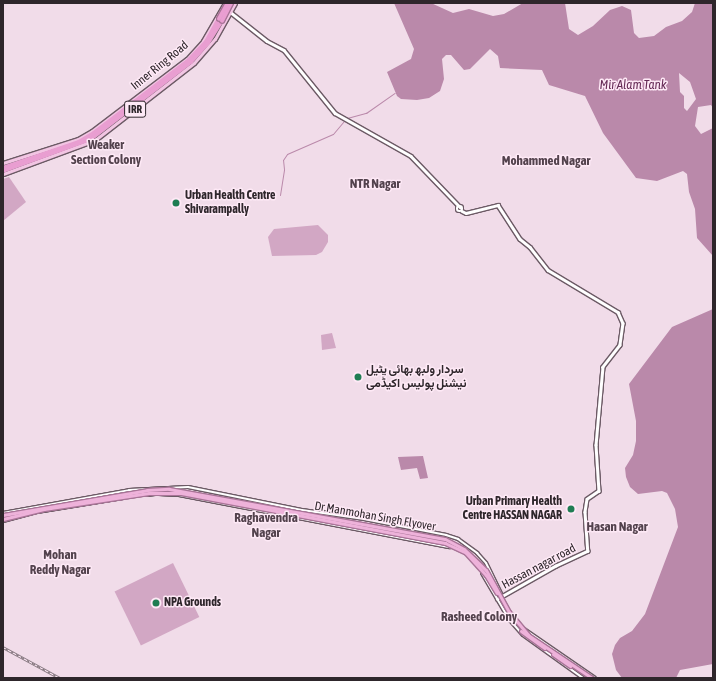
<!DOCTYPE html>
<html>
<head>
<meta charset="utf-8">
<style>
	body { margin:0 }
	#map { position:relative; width:716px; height:681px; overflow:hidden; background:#f1dce9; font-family:"Asap Condensed",Vazirmatn,sans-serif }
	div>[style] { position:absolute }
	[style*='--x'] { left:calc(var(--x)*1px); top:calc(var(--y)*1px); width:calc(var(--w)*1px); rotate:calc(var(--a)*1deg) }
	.green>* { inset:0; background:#d2a7c4; transform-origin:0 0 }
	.water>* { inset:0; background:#ba89aa }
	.stream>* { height:1px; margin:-0.5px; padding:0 0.5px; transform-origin:0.5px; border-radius:0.5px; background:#ba89aa }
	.roads { filter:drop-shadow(1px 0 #6c5a65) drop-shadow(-1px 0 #6c5a65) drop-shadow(0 1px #6c5a65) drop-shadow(0 -1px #6c5a65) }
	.tertiary>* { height:2px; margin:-1px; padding:0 1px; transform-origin:1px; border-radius:1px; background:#fff }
	.secondary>* { height:2.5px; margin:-1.25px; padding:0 1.25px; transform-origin:1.25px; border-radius:1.25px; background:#fff }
	.secondary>.ring { margin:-1.25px; padding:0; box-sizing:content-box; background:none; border:2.5px solid #fff; border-radius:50% }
	.primary>* { height:3px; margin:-1.5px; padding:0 1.5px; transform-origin:1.5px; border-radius:1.5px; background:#f2c5e3 }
	.motorway>* { height:3.5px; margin:-1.75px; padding:0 1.75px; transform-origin:1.75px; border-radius:1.75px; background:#e99ed1 }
	.rail>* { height:2.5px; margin-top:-1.25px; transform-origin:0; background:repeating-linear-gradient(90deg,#fee9f6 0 3px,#85777f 0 6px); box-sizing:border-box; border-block:1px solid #85777f }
	.bridges { filter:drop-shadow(1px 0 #a87497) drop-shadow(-1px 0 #a87497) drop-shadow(0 1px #a87497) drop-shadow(0 -1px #a87497) }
	.trunk-bridge>* { height:3px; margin:-1.5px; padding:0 1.5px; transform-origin:1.5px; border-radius:1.5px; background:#eeb2da }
	.motorway-bridge>* { height:3.5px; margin:-1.75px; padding:0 1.75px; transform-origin:1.75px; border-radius:1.75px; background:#e99ed1 }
	.dots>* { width:11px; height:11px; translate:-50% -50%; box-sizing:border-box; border:2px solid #fee9f6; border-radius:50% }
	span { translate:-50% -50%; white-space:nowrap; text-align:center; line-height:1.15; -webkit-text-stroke:3px #fee9f6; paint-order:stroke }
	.shield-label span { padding:1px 3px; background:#fee9f6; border:1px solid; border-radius:3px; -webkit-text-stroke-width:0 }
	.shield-label { font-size:11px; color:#2e262b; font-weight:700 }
	.street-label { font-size:12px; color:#2e262b }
	.poi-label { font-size:12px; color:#2e262b; font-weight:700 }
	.left { translate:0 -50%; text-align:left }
	.right { translate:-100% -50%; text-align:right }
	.water-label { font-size:13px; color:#662a56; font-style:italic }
	.neighbourhood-label { font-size:13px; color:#53424d; font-weight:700 }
	.frame { position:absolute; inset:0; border:4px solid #2e262b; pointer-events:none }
</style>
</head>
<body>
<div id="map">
	<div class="green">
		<i style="clip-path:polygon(9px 177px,26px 202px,3px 221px,3px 179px)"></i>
		<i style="clip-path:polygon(318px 225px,328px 235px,328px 242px,322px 252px,316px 255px,272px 256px,268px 237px,274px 229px)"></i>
		<i style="clip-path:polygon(332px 333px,336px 348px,322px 350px,321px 335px)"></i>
		<i style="left:173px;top:563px;width:60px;height:65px;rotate:64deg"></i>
	</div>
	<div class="water">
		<i style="clip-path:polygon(evenodd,394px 3px,431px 3px,453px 13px,469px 9px,493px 16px,504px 14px,523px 3px,565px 3px,569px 29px,578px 35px,593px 26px,610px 10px,622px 6px,631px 10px,634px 33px,639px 38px,654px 36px,666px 27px,682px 21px,692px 12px,695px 3px,713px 3px,713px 108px,711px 105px,698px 107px,695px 126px,701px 134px,713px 128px,713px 256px,697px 238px,695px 209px,689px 192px,687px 174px,683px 171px,657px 181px,636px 178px,603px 133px,585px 96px,549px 85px,542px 70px,500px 68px,498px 56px,490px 49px,470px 69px,464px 70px,451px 55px,446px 55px,442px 59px,444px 79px,440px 91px,429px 98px,417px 100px,401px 99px,397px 96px,387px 72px,411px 59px,414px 49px,394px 3px,679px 73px,690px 82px,696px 99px,687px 111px,684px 108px,684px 96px,680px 92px,679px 73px)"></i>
		<i style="clip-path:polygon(713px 309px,713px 664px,680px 670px,676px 678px,622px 678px,616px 670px,612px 654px,615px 645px,620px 638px,632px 631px,645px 614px,678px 527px,675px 509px,667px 493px,662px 491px,638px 494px,630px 487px,626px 477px,625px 468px,633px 455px,636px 441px,636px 421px,629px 384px,672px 327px)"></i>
		<i style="clip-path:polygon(423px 456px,428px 478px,420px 479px,417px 468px,401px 470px,398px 457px)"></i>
	</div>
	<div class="stream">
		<i style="--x:347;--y:118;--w:20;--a:-15"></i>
		<i style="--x:366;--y:113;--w:35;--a:-35"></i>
		<i style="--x:280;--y:195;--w:26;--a:-81"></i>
		<i style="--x:284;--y:169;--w:9;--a:-96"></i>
		<i style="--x:283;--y:160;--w:7;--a:-56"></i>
		<i style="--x:287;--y:154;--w:50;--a:-23.5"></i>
		<i style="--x:333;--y:134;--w:17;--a:-50"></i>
	</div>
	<div class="roads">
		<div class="tertiary">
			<i style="--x:159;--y:494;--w:20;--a:3"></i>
			<i style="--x:179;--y:495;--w:276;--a:10.9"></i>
			<i style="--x:146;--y:495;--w:9;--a:-6"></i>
			<i style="--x:3;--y:513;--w:128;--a:-10.3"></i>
			<i style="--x:129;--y:490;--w:59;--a:-2.9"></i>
			<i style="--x:188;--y:487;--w:116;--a:11.4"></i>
			<i style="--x:302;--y:510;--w:63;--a:8.3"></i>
			<i style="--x:364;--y:519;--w:84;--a:11"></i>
			<i style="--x:446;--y:535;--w:13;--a:18"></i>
			<i style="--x:458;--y:539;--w:24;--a:36"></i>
			<i style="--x:477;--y:553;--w:13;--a:48"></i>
			<i style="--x:486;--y:563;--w:34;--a:64"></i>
			<i style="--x:3;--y:521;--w:35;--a:-15"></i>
			<i style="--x:37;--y:512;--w:87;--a:-9.2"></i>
			<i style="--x:482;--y:573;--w:53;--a:59.6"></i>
			<i style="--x:509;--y:619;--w:21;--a:49"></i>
			<i style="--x:523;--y:635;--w:74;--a:35.6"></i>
			<i style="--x:524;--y:629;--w:86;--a:34.6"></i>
		</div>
		<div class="secondary">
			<i style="--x:229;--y:11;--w:48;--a:38.3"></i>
			<i style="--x:267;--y:41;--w:19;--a:28"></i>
			<i style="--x:284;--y:50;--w:81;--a:51"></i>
			<i style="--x:335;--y:113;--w:87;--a:29.5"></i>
			<i style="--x:411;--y:156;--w:71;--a:46.1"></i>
			<i class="ring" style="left:457.5px;top:206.5px;width:2.5px;height:2.5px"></i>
			<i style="--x:462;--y:211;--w:4;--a:27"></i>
			<i style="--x:466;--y:213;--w:33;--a:-14"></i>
			<i style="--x:498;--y:205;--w:40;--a:57.1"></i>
			<i style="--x:520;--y:239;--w:13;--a:39"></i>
			<i style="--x:530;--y:247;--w:29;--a:52"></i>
			<i style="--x:548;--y:270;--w:82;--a:31"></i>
			<i style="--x:618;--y:312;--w:12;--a:66"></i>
			<i style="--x:623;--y:323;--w:22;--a:98"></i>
			<i style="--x:620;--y:345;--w:28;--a:128"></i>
			<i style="--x:603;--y:367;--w:78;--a:95.1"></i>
			<i style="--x:596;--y:445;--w:46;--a:86.3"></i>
			<i style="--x:599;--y:491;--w:14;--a:146"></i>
			<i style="--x:587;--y:499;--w:13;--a:99"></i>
			<i style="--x:585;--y:512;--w:39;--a:86"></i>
			<i style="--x:588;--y:551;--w:35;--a:155"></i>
			<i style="--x:556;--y:566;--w:67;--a:150.4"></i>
		</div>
		<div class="primary">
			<i style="--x:3;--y:163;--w:79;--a:-17.7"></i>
			<i style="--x:78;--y:139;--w:16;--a:-30"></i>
			<i style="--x:92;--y:131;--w:119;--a:-37.2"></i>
			<i style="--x:187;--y:59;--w:24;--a:-48"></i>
			<i style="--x:203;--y:41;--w:44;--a:-59.9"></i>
			<i style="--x:3;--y:174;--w:98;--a:-20.3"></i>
			<i style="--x:95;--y:140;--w:125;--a:-37.9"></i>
			<i style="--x:194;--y:63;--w:32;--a:-49"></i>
			<i style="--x:215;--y:39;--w:41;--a:-60.9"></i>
		</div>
		<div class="motorway">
			<i style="--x:3;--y:168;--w:80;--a:-18.9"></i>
			<i style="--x:79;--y:142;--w:17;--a:-31"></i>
			<i style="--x:94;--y:133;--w:120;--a:-37.5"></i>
			<i style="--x:189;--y:60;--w:25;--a:-47"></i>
			<i style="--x:206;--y:42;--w:26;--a:-61"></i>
			<i style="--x:3;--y:171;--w:94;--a:-20"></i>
			<i style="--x:91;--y:139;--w:126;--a:-37.6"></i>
			<i style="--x:191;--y:62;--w:25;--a:-48"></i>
			<i style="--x:208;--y:43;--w:26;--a:-58"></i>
		</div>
	</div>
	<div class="rail">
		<i style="--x:3;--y:647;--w:65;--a:28.5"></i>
	</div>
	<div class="bridges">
		<div class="trunk-bridge">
			<i style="--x:3;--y:515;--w:146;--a:-9.8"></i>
			<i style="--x:147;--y:490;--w:22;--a:-3"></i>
			<i style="--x:169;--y:489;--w:280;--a:10.3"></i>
			<i style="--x:445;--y:539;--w:21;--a:28"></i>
			<i style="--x:464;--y:549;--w:30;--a:44"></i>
			<i style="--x:486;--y:570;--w:48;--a:61.3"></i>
			<i style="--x:509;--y:612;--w:30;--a:50"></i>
			<i style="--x:528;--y:635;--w:77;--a:33.9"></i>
			<i style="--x:3;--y:519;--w:42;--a:-13.7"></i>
			<i style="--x:44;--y:509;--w:106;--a:-8.7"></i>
			<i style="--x:149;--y:493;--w:32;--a:0"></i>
			<i style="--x:181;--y:493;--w:269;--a:10.7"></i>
			<i style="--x:445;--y:543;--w:23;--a:25"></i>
			<i style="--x:466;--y:553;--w:30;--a:48"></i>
			<i style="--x:486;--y:575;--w:21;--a:59"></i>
			<i style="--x:521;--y:631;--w:29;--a:36"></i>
			<i style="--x:553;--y:654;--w:21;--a:35"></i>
		</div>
		<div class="motorway-bridge">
			<i style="--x:219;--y:19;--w:18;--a:-61"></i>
			<i style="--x:222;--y:21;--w:20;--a:-63"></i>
		</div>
	</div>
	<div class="dots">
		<i style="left:176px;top:203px;background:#1f7d53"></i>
		<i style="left:358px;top:377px;background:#1f7d53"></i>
		<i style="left:571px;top:509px;background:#1f7d53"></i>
		<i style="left:156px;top:603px;background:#1f7d53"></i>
	</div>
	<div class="shield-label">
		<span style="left:135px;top:109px">IRR</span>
	</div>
	<div class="street-label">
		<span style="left:160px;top:66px;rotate:-39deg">Inner Ring Road</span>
		<span style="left:375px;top:517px;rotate:10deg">Dr.Manmohan Singh Flyover</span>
		<span style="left:539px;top:567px;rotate:-28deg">Hassan nagar road</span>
	</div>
	<div class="poi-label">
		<span class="left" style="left:185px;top:203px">Urban Health Centre<br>Shivarampally</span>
		<span class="left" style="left:366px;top:377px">سردار ولبھ بھائی پٹیل<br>نیشنل پولیس اکیڈمی</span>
		<span class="right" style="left:562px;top:509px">Urban Primary Health<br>Centre HASSAN NAGAR</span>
		<span class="left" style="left:164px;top:603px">NPA Grounds</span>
	</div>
	<div class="water-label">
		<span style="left:633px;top:85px">Mir Alam Tank</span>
	</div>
	<div class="neighbourhood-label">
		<span style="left:106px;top:153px">Weaker<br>Section Colony</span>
		<span style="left:546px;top:161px">Mohammed Nagar</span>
		<span style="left:375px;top:184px">NTR Nagar</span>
		<span style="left:266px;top:526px">Raghavendra<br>Nagar</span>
		<span style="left:617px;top:527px">Hasan Nagar</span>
		<span style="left:60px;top:563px">Mohan<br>Reddy Nagar</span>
		<span style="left:479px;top:617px">Rasheed Colony</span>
	</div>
	<div class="frame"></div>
</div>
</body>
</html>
